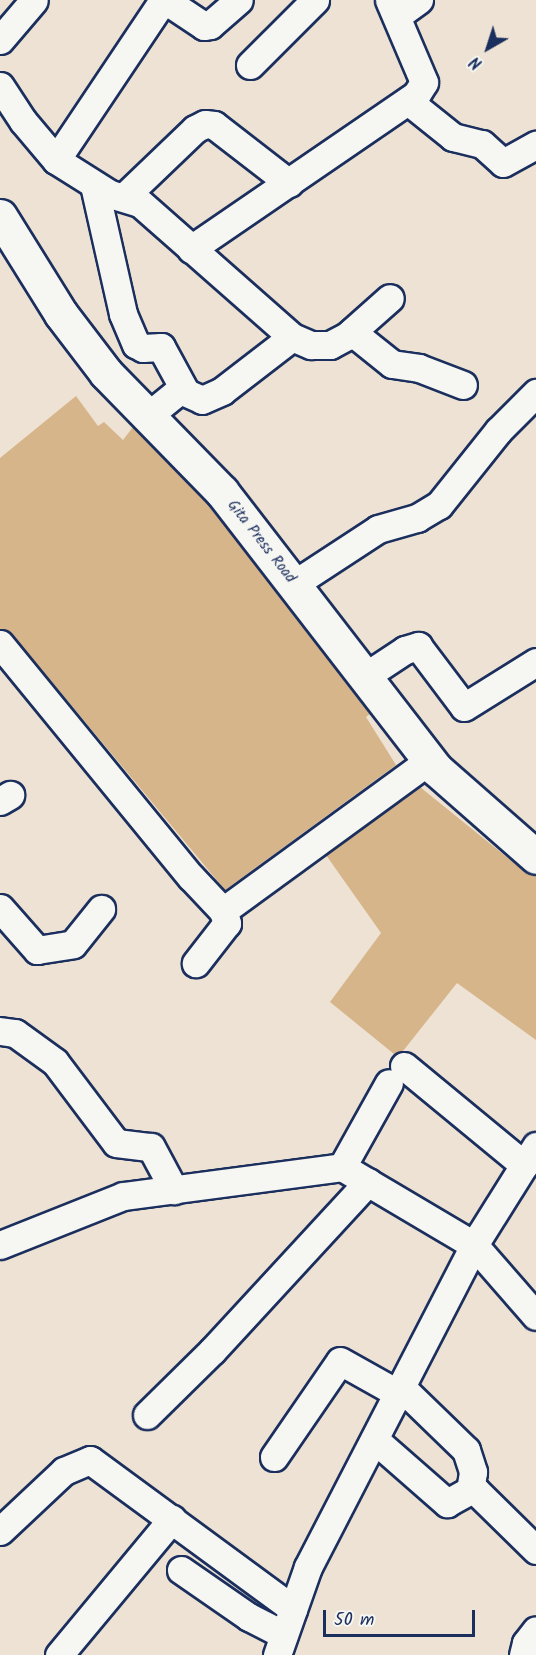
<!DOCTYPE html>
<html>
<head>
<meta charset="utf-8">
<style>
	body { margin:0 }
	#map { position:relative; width:536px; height:1655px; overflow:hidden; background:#ede2d3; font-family:Kalam,sans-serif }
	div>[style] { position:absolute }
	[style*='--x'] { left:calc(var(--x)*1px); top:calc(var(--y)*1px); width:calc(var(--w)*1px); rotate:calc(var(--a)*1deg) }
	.building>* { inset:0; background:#d7b58a }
	.roads { filter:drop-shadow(2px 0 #1b2f5e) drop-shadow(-2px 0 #1b2f5e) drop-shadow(0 2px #1b2f5e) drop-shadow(0 -2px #1b2f5e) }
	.minor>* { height:27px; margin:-13.5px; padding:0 13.5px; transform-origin:13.5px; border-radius:13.5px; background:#f6f6f2 }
	.major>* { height:33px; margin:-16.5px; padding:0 16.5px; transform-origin:16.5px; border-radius:16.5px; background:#f6f6f2 }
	span { translate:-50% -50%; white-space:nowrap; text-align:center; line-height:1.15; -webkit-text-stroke:4.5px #f6f6f2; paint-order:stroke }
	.street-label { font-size:15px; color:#1b2f5e }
	.north { position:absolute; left:458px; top:18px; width:60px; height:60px; -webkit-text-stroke:4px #f6f6f2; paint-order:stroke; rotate:219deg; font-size:16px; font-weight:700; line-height:24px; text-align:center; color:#1b2f5e }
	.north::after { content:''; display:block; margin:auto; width:21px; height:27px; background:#1b2f5e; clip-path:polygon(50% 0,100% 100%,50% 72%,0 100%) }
	.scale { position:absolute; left:323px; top:1610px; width:152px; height:27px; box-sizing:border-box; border:3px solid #1b2f5e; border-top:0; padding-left:8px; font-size:18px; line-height:21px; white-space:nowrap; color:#1b2f5e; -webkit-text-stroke:4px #f6f6f2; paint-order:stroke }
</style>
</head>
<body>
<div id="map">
	<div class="building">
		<i style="clip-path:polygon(76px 396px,98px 426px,104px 422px,123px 440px,133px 427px,208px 504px,370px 714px,366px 717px,396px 765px,225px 890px,12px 634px,0 629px,0 458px)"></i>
		<i style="clip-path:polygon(420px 787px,524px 871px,536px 875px,536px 1040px,457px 983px,403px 1051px,394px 1054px,330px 1002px,381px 933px,326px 855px)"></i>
	</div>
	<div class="roads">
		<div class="minor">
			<i style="--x:165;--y:0;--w:47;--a:33.7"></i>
			<i style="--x:204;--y:26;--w:6;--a:-9"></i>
			<i style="--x:210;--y:25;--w:38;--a:-41"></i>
			<i style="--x:398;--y:15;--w:26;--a:-36"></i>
			<i style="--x:0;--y:40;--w:52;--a:-49.6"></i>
			<i style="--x:250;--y:65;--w:92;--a:-45"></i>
			<i style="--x:0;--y:86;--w:42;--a:56.7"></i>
			<i style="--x:23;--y:121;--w:51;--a:49.8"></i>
			<i style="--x:56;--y:160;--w:64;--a:32.2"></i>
			<i style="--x:110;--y:194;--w:31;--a:17"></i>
			<i style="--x:140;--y:203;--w:203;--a:41.4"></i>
			<i style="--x:292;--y:337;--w:21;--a:23"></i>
			<i style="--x:311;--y:345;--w:19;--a:0"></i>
			<i style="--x:330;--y:345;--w:19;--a:-28"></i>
			<i style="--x:347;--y:336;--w:57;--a:-41.5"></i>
			<i style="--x:408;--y:101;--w:58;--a:38.7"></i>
			<i style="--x:453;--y:137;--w:30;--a:14"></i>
			<i style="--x:482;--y:144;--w:28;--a:42"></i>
			<i style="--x:503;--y:163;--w:38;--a:-29"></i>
			<i style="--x:56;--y:160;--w:192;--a:-56.2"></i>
			<i style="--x:94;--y:185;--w:132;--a:77.3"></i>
			<i style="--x:123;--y:314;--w:33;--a:67"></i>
			<i style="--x:136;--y:344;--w:8;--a:30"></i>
			<i style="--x:143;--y:348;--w:18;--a:-3"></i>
			<i style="--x:161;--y:347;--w:50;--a:61.4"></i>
			<i style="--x:124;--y:197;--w:98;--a:-43.8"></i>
			<i style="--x:195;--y:129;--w:11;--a:-27"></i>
			<i style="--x:205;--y:124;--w:9;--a:6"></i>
			<i style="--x:214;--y:125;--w:95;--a:37.7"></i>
			<i style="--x:191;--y:249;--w:273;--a:-34.4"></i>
			<i style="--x:416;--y:95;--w:15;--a:-58"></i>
			<i style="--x:424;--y:82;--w:89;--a:-113.1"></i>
			<i style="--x:352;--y:332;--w:51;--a:38.7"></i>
			<i style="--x:392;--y:364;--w:27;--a:8"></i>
			<i style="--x:419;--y:368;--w:47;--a:21.1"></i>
			<i style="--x:149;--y:415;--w:40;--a:-39"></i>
			<i style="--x:180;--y:390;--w:24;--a:24"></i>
			<i style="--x:202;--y:400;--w:22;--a:-24"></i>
			<i style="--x:222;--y:391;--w:88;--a:-37.6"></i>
			<i style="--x:294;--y:584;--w:100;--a:-33.2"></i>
			<i style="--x:378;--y:529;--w:41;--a:-15.8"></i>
			<i style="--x:417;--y:518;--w:26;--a:-31"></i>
			<i style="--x:439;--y:505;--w:95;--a:-51.4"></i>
			<i style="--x:498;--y:431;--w:54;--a:-45"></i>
			<i style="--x:0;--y:644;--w:301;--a:50.7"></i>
			<i style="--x:191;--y:877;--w:47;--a:46.7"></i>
			<i style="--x:223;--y:911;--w:13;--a:72"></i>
			<i style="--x:227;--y:923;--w:51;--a:127.8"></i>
			<i style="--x:364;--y:677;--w:49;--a:-33.4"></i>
			<i style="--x:405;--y:650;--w:14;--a:-17"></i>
			<i style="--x:418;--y:646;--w:76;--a:53"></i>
			<i style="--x:464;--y:707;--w:85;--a:-32"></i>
			<i style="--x:0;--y:801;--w:12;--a:-31"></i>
			<i style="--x:0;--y:908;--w:56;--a:48.6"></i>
			<i style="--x:37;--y:950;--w:36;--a:-9"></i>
			<i style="--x:73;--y:944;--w:45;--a:-51.3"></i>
			<i style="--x:223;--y:911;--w:256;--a:-36.1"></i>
			<i style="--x:0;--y:1031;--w:15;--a:8"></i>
			<i style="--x:15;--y:1033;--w:49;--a:35.9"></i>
			<i style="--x:55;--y:1062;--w:101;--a:53"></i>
			<i style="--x:116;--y:1143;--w:35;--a:7"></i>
			<i style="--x:151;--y:1147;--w:49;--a:61.9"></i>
			<i style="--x:404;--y:1066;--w:156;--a:39.5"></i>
			<i style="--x:342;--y:1167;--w:96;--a:-60.8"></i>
			<i style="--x:0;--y:1245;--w:132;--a:-21.7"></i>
			<i style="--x:123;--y:1196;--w:221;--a:-7.5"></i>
			<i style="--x:342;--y:1167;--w:153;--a:30.6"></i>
			<i style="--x:474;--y:1245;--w:94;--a:48.9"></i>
			<i style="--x:402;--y:1388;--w:89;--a:44.1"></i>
			<i style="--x:466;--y:1450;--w:23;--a:72"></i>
			<i style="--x:473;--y:1472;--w:18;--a:99"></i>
			<i style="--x:147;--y:1415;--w:91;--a:-44.6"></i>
			<i style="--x:212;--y:1351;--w:230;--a:-47.3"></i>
			<i style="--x:375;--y:1440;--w:96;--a:41.2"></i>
			<i style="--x:447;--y:1503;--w:26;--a:-29"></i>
			<i style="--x:470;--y:1490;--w:6;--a:9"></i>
			<i style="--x:476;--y:1491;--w:84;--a:44.5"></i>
			<i style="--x:274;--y:1457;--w:116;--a:-55.5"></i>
			<i style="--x:340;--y:1361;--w:68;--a:29.2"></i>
			<i style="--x:0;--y:1531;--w:88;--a:-43.2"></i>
			<i style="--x:64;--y:1471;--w:28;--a:-23"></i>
			<i style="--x:90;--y:1460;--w:252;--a:36.3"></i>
			<i style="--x:181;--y:1570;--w:83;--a:34.7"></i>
			<i style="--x:249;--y:1617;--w:39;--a:27"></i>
			<i style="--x:59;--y:1655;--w:177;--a:-50.3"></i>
			<i style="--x:277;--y:1655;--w:93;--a:-70.6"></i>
			<i style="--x:308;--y:1567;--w:362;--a:-62.7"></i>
			<i style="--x:474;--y:1245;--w:117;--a:-57.9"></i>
			<i style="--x:523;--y:1655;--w:12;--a:-76"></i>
			<i style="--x:526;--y:1643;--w:16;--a:-52"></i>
		</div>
		<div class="major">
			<i style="--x:0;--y:216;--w:115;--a:58.1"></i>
			<i style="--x:61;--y:314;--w:74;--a:52.7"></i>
			<i style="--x:106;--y:373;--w:166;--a:45.7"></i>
			<i style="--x:222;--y:492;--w:350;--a:52.3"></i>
			<i style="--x:436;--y:769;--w:133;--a:41.3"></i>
		</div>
	</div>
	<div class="street-label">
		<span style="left:261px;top:542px;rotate:52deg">Gita Press Road</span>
	</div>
	<div class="north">N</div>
	<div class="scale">50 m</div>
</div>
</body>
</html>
